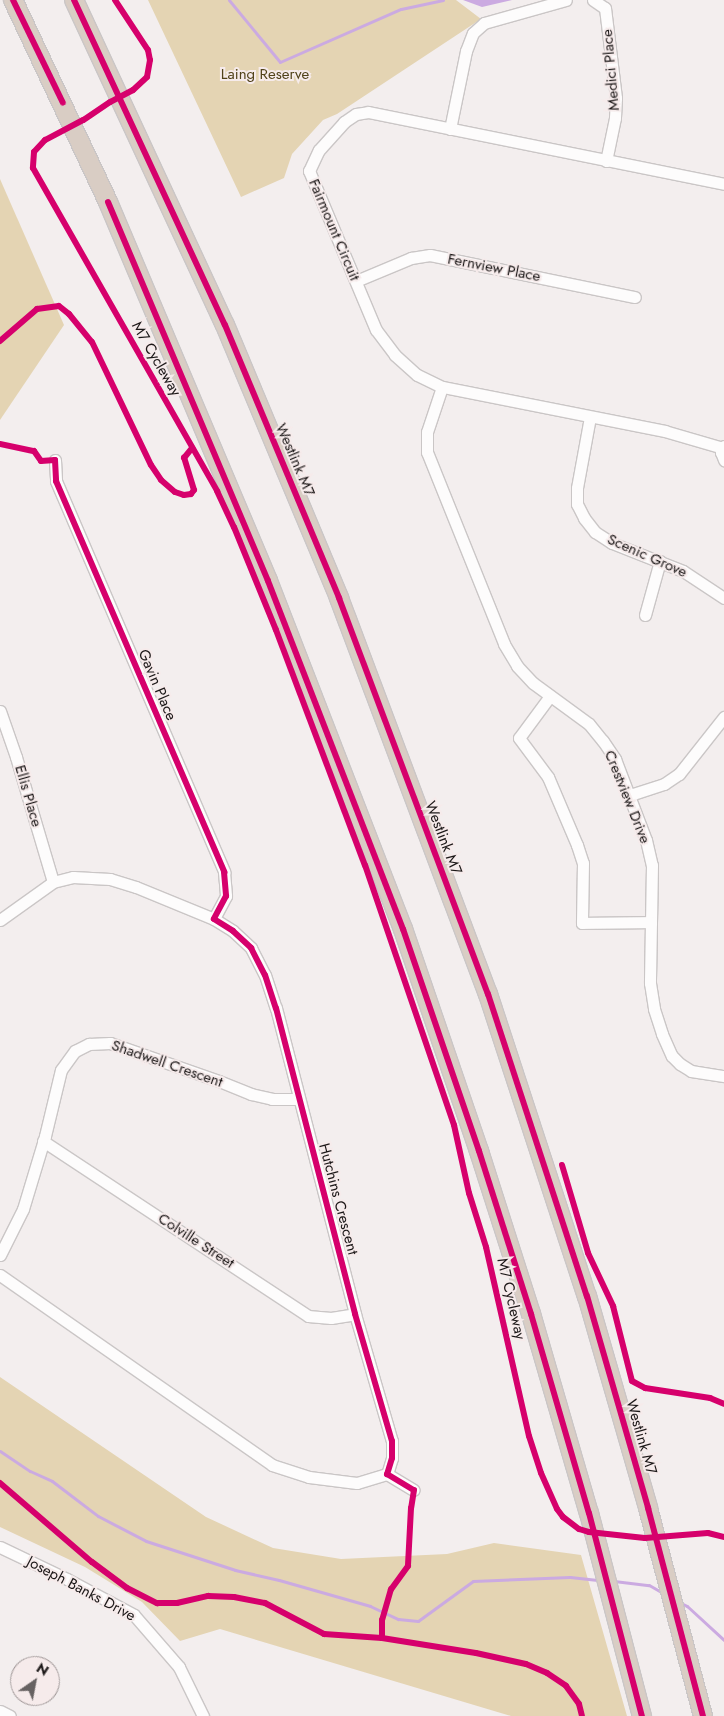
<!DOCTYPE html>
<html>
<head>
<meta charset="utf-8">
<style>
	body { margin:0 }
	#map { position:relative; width:724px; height:1716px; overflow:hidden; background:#f3eeee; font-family:Jost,sans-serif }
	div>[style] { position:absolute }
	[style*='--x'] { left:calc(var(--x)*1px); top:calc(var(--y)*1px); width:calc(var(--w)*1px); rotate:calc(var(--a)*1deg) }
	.green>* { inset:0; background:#e4d4b3 }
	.water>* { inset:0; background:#cbaae1 }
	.stream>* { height:3px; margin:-1.5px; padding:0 1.5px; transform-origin:1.5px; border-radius:1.5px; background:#cbaae1 }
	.roads { filter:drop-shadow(1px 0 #cac6c6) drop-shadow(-1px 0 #cac6c6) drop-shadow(0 1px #cac6c6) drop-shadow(0 -1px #cac6c6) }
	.minor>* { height:11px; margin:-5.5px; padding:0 5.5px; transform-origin:5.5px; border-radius:5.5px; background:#fdfcfc }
	.highway>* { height:18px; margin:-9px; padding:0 9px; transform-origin:9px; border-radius:9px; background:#d9cdc4 }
	.cycleway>* { height:6px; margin:-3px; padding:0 3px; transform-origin:3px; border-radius:3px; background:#d6006c }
	span { translate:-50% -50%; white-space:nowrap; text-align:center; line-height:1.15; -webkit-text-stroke:4px #f6ebeb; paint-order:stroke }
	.street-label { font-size:15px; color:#1b1717 }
	.park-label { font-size:15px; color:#51421a }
	.north { position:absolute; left:10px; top:1656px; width:50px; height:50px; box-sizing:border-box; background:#f6ebeb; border:1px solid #9e9696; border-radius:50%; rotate:33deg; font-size:14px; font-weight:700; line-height:20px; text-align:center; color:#1b1717 }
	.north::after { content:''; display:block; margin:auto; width:18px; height:22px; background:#676262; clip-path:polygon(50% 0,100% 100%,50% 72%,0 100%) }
</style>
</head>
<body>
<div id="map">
	<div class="green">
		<i style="clip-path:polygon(148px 0,456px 0,481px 19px,337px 114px,323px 120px,292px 154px,284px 178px,241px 197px)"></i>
		<i style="clip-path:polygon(0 179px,64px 325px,0 420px)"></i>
		<i style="clip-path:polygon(0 1377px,206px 1517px,273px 1548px,341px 1559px,447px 1554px,494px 1543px,581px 1555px,627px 1716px,511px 1716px,220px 1629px,180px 1641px,142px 1602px,85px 1567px,0 1527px)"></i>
	</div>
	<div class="water">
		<i style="clip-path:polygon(463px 0,512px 0,482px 7px)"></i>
	</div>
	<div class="stream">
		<i style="--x:229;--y:0;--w:80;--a:50.6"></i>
		<i style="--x:280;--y:62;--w:132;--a:-23.7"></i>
		<i style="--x:401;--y:9;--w:43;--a:-12.1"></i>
		<i style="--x:0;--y:1451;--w:36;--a:34"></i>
		<i style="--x:30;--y:1471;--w:24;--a:24"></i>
		<i style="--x:52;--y:1481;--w:58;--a:37.3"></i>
		<i style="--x:98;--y:1516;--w:54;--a:27.5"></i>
		<i style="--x:146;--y:1541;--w:94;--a:18"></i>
		<i style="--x:235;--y:1570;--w:45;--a:12.8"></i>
		<i style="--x:279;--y:1580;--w:95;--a:15.9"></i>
		<i style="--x:370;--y:1606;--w:31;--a:25"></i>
		<i style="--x:398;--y:1619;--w:20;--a:6"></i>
		<i style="--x:418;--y:1621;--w:68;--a:-36"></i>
		<i style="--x:473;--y:1581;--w:97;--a:-2.4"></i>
		<i style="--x:570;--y:1577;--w:30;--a:6"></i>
		<i style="--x:614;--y:1581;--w:35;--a:7"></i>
		<i style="--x:649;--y:1585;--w:16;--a:30"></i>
		<i style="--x:679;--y:1602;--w:9;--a:27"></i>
		<i style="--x:687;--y:1606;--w:50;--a:42.6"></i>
	</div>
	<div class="roads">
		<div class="minor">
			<i style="--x:593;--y:0;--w:14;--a:34"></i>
			<i style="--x:605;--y:8;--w:91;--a:83"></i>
			<i style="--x:616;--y:98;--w:20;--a:93"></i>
			<i style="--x:615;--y:118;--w:44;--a:101.8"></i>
			<i style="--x:450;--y:129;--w:80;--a:-78.4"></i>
			<i style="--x:466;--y:51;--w:19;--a:-69"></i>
			<i style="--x:473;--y:33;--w:15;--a:-42"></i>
			<i style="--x:484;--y:23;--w:85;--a:-15.7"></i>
			<i style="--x:356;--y:281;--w:60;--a:-22.7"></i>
			<i style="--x:411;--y:258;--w:19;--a:-9"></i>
			<i style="--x:430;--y:255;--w:209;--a:11.6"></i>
			<i style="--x:442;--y:387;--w:47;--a:108.4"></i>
			<i style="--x:427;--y:432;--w:20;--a:90"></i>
			<i style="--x:427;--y:452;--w:207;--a:68.1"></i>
			<i style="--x:504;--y:644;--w:26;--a:59"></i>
			<i style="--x:517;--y:666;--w:23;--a:47"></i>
			<i style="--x:533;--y:683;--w:69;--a:36.2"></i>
			<i style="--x:589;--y:724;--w:22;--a:51"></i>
			<i style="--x:603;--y:741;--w:22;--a:56"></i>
			<i style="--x:615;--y:759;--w:87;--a:69.1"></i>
			<i style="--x:646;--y:840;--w:26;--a:77"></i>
			<i style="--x:652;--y:865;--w:118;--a:91"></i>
			<i style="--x:650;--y:983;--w:26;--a:81"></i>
			<i style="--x:654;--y:1009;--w:26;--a:72"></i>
			<i style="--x:662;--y:1034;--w:24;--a:66"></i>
			<i style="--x:672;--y:1056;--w:11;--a:45"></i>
			<i style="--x:680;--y:1064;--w:13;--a:32"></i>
			<i style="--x:691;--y:1071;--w:33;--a:9"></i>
			<i style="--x:590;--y:417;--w:72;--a:100.4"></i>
			<i style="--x:577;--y:488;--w:16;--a:90"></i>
			<i style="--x:577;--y:504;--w:16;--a:63"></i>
			<i style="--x:584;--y:518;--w:18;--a:52"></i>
			<i style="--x:595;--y:532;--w:20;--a:33"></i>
			<i style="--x:612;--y:543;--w:76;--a:21.5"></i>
			<i style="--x:683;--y:571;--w:49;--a:33.4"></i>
			<i style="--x:724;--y:446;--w:7;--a:117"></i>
			<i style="--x:721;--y:452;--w:9;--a:69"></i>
			<i style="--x:723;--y:448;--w:60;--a:-163.7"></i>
			<i style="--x:665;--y:431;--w:227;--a:-168.8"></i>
			<i style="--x:442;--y:387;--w:28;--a:-154"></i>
			<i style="--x:417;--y:375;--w:30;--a:-138"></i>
			<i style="--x:395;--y:355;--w:31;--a:-127"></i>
			<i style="--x:376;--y:330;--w:173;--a:-112.8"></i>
			<i style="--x:309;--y:171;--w:23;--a:-65"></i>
			<i style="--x:319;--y:150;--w:38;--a:-48"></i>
			<i style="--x:344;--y:122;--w:14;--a:-34"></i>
			<i style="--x:356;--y:114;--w:12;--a:-9"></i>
			<i style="--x:368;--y:112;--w:363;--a:11.4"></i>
			<i style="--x:55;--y:460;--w:21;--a:87"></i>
			<i style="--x:56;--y:481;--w:426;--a:66.7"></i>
			<i style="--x:224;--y:872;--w:24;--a:85"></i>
			<i style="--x:226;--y:896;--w:26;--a:118"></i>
			<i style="--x:645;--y:615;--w:56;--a:-74.5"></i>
			<i style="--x:550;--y:696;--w:52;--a:126.4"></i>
			<i style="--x:519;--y:738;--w:49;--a:53.4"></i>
			<i style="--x:548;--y:777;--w:74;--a:66.9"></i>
			<i style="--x:577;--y:845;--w:19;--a:72"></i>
			<i style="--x:583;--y:863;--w:60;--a:91"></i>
			<i style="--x:582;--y:923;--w:69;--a:-0.8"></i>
			<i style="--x:0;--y:711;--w:49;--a:70.8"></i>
			<i style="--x:16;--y:757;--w:130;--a:73.5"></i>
			<i style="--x:630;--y:795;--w:36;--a:-18"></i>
			<i style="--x:664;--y:784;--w:18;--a:-34"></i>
			<i style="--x:679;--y:774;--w:73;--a:-51.7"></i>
			<i style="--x:0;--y:920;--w:65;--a:-35.6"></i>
			<i style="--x:53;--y:882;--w:21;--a:-14"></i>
			<i style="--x:73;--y:877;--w:37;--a:3"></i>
			<i style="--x:110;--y:879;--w:27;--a:17"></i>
			<i style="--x:136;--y:887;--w:84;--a:22.3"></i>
			<i style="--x:214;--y:919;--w:22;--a:32"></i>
			<i style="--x:233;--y:931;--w:25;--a:43"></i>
			<i style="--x:251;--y:948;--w:30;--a:63"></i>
			<i style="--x:265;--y:975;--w:35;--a:72"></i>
			<i style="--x:276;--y:1008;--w:316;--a:75.5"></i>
			<i style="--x:355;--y:1314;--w:132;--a:73.8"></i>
			<i style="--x:392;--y:1441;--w:17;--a:90"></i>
			<i style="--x:392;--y:1458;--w:17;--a:107"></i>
			<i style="--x:43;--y:1141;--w:318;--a:33.4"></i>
			<i style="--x:308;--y:1316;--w:23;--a:5"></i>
			<i style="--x:331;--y:1318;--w:24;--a:-9"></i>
			<i style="--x:0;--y:1255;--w:51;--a:-63.4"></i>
			<i style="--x:23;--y:1209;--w:76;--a:-73.2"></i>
			<i style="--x:45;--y:1136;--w:68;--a:-76.4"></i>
			<i style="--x:61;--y:1070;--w:24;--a:-54"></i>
			<i style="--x:75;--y:1051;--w:16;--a:-27"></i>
			<i style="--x:89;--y:1044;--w:21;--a:-3"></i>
			<i style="--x:110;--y:1043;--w:115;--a:19.2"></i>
			<i style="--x:219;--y:1081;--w:35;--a:22"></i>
			<i style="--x:251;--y:1094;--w:22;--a:13"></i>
			<i style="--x:272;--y:1099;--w:26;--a:0"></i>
			<i style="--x:0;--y:1275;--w:332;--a:34.9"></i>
			<i style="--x:272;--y:1465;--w:39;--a:18"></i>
			<i style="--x:309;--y:1477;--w:48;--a:7.1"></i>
			<i style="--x:357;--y:1483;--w:31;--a:-17"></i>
			<i style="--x:387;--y:1474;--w:31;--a:31"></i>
			<i style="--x:0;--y:1547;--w:74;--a:25.5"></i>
			<i style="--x:67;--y:1579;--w:76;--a:28.2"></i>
			<i style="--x:134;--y:1615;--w:69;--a:49.1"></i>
			<i style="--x:179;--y:1667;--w:55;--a:63.9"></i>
			<i style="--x:0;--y:1711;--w:11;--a:27"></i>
		</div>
		<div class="highway">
			<i style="--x:13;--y:0;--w:223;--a:64.8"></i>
			<i style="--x:108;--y:202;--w:411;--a:67.1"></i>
			<i style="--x:268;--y:581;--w:373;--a:68.8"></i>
			<i style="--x:403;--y:929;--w:235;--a:71.1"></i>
			<i style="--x:479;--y:1151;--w:171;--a:72.3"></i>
			<i style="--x:531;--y:1314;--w:207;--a:73.8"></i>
			<i style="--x:589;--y:1513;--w:210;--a:75.4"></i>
			<i style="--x:74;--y:0;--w:358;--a:65.1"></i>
			<i style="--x:225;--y:325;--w:296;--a:67.3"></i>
			<i style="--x:339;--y:598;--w:423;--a:69.4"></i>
			<i style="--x:488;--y:994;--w:318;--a:71.9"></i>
			<i style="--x:587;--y:1296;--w:221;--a:73.9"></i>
			<i style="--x:648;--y:1508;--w:215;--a:75.2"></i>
		</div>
	</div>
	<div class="cycleway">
		<i style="--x:13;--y:0;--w:114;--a:64.1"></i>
		<i style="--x:74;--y:0;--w:358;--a:65.1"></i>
		<i style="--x:225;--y:325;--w:296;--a:67.3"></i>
		<i style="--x:339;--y:598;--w:423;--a:69.4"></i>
		<i style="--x:488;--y:994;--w:318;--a:71.9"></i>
		<i style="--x:587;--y:1296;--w:221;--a:73.9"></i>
		<i style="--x:648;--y:1508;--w:215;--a:75.2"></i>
		<i style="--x:115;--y:0;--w:60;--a:56.6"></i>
		<i style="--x:148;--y:50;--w:10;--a:79"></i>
		<i style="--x:150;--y:60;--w:17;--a:100"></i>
		<i style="--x:147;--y:77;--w:19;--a:137"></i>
		<i style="--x:133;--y:90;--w:26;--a:152"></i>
		<i style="--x:110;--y:102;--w:32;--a:146"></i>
		<i style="--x:83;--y:120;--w:43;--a:152.2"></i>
		<i style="--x:45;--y:140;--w:16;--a:133"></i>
		<i style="--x:34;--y:152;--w:16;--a:94"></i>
		<i style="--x:33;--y:168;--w:372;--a:60.3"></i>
		<i style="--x:217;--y:491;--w:40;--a:65"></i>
		<i style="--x:234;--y:527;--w:111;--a:67.8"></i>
		<i style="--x:276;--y:630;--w:251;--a:69.3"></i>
		<i style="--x:365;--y:865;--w:275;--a:71.1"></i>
		<i style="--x:454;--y:1125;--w:70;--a:77.6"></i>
		<i style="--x:469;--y:1193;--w:57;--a:72.5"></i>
		<i style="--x:486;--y:1247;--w:194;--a:77.2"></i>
		<i style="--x:529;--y:1436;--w:39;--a:72"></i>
		<i style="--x:541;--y:1473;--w:39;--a:66"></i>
		<i style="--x:557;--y:1509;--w:10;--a:53"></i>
		<i style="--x:563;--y:1517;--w:20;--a:37"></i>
		<i style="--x:579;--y:1529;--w:10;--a:17"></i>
		<i style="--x:589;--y:1532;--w:56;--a:6.1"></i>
		<i style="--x:645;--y:1538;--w:63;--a:-4.5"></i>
		<i style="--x:708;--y:1533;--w:16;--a:14"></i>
		<i style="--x:108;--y:202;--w:411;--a:67.1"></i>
		<i style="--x:268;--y:581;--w:373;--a:68.8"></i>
		<i style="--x:403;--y:929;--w:235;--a:71.1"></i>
		<i style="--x:479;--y:1151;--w:171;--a:72.3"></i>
		<i style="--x:531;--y:1314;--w:207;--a:73.8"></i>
		<i style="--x:589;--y:1513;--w:210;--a:75.4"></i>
		<i style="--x:0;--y:341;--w:49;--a:-40.9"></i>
		<i style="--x:37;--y:309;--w:22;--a:-8"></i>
		<i style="--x:59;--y:306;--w:13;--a:39"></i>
		<i style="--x:69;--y:314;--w:36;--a:51"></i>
		<i style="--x:92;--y:342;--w:136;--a:64.4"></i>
		<i style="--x:151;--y:465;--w:18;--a:56"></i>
		<i style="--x:161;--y:480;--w:18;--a:41"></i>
		<i style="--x:175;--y:492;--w:9;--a:18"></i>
		<i style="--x:184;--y:495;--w:7;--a:-8"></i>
		<i style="--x:191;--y:494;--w:5;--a:-53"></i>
		<i style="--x:194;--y:490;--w:34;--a:-107"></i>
		<i style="--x:184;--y:458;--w:13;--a:-51"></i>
		<i style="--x:0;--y:444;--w:35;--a:12"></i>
		<i style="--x:34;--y:451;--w:12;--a:55"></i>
		<i style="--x:41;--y:461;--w:14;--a:-4"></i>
		<i style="--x:55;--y:460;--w:21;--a:87"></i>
		<i style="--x:56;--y:481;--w:426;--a:66.7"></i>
		<i style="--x:224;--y:872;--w:24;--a:85"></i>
		<i style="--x:226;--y:896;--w:26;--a:118"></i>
		<i style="--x:214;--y:919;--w:22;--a:32"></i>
		<i style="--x:233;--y:931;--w:25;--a:43"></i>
		<i style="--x:251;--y:948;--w:30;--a:63"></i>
		<i style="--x:265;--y:975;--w:35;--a:72"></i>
		<i style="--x:276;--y:1008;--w:316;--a:75.5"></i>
		<i style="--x:355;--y:1314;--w:132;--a:73.8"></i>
		<i style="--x:392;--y:1441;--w:17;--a:90"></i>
		<i style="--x:392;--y:1458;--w:17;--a:107"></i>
		<i style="--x:387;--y:1474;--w:31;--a:31"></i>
		<i style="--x:414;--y:1490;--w:18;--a:99"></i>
		<i style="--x:411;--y:1508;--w:58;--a:93"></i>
		<i style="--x:408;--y:1566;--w:29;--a:126"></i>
		<i style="--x:391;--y:1589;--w:32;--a:106"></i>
		<i style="--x:382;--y:1620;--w:18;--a:90"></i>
		<i style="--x:562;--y:1165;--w:92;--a:73.5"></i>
		<i style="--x:588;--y:1253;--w:59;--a:64.7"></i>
		<i style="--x:613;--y:1306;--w:77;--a:75.8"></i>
		<i style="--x:632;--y:1381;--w:15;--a:28"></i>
		<i style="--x:645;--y:1388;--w:66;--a:8.7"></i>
		<i style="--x:710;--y:1398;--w:15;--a:23"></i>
		<i style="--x:0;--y:1483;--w:121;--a:40.7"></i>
		<i style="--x:92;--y:1562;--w:44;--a:36.6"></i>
		<i style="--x:127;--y:1588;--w:34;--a:27"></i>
		<i style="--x:157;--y:1603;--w:20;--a:0"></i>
		<i style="--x:177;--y:1603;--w:32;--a:-13"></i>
		<i style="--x:208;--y:1596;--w:26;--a:2"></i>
		<i style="--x:234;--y:1597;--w:32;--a:11"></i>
		<i style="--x:265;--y:1603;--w:67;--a:27.7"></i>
		<i style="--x:324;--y:1634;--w:58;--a:3.9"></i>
		<i style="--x:382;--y:1638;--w:95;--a:9.1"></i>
		<i style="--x:476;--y:1653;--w:51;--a:12.4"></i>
		<i style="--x:526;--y:1664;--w:23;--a:23"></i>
		<i style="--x:547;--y:1673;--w:23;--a:34"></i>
		<i style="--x:566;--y:1686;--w:22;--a:54"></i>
		<i style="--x:579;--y:1704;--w:12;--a:76"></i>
	</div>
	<div class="street-label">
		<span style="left:611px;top:70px;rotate:-95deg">Medici Place</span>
		<span style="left:334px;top:230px;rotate:67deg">Fairmount Circuit</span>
		<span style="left:494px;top:268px;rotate:11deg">Fernview Place</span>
		<span style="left:156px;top:359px;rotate:60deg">M7 Cycleway</span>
		<span style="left:295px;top:460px;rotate:67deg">Westlink M7</span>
		<span style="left:647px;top:556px;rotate:24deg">Scenic Grove</span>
		<span style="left:157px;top:685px;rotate:67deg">Gavin Place</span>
		<span style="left:28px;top:796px;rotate:74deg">Ellis Place</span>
		<span style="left:627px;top:797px;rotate:68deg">Crestview Drive</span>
		<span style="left:443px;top:838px;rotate:69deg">Westlink M7</span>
		<span style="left:167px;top:1064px;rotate:19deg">Shadwell Crescent</span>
		<span style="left:338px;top:1199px;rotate:75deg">Hutchins Crescent</span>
		<span style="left:196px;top:1241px;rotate:33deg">Colville Street</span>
		<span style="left:511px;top:1299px;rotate:77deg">M7 Cycleway</span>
		<span style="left:641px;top:1437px;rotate:74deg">Westlink M7</span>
		<span style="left:81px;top:1589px;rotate:28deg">Joseph Banks Drive</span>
	</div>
	<div class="park-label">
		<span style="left:265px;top:75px">Laing Reserve</span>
	</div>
	<div class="north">N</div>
</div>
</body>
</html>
